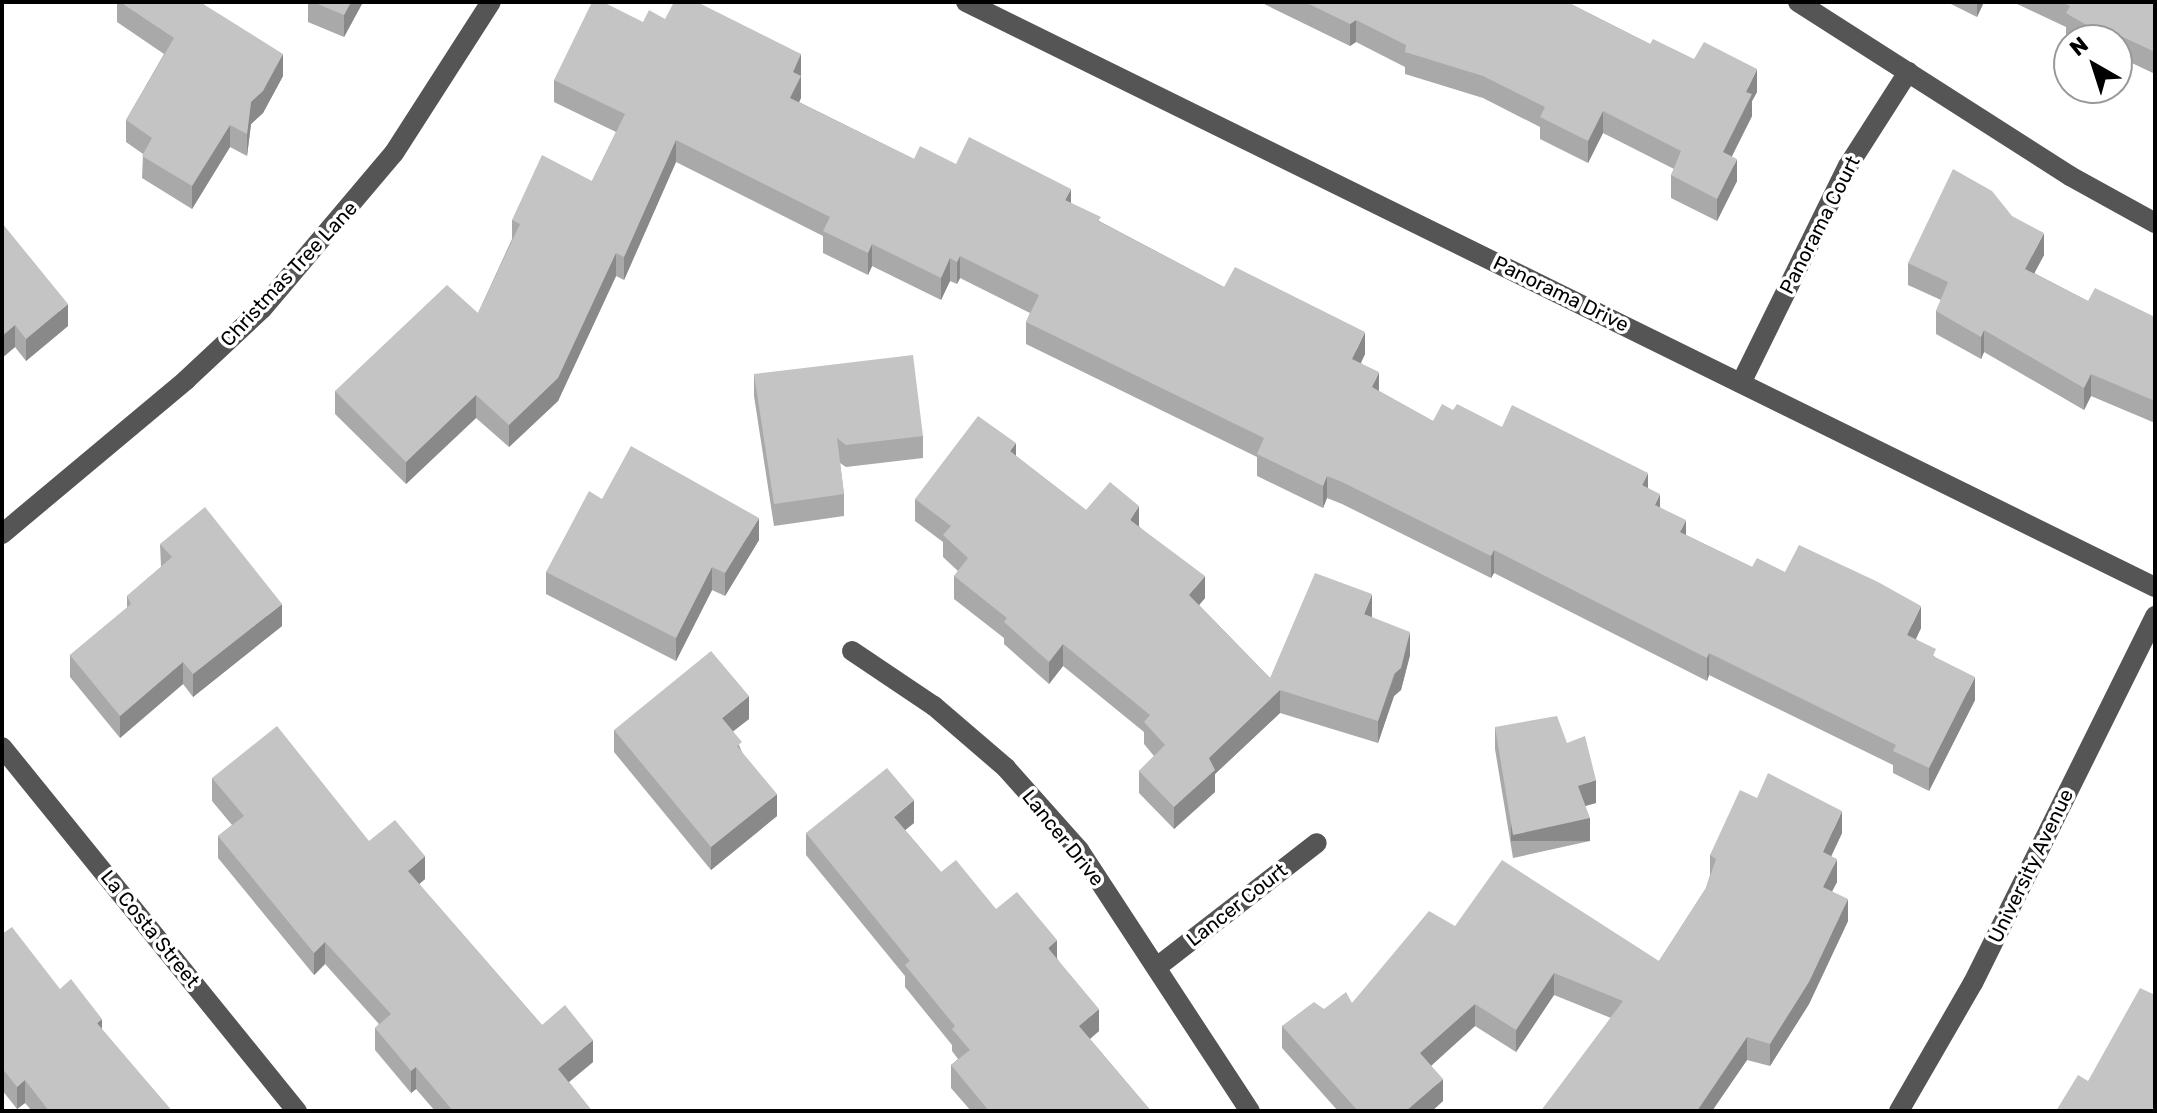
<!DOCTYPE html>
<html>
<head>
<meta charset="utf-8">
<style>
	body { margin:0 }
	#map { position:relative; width:2157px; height:1113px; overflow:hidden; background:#fff; font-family:Rubik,sans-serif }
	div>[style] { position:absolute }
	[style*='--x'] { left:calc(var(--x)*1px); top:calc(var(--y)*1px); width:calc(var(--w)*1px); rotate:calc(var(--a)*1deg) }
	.minor>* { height:20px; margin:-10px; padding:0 10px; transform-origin:10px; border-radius:10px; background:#555 }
	.wall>* { inset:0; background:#a9a9a9 }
	.shaded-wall>* { inset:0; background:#898989; transform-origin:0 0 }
	.building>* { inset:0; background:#c4c4c4 }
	span { translate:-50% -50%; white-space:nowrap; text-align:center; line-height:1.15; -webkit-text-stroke:7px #fff; paint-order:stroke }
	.street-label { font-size:20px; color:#000 }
	.frame { position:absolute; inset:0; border:4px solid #000; pointer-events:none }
	.north { position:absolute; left:2053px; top:24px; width:80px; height:80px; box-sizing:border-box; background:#fff; border:2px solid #999; border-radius:50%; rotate:321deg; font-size:22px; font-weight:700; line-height:32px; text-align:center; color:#000 }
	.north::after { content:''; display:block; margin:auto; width:28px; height:36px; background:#000; clip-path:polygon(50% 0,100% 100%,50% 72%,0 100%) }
</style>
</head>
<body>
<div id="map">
	<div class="minor">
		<i style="--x:966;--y:2;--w:1325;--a:26.2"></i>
		<i style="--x:1798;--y:2;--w:323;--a:32.6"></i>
		<i style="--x:2070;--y:176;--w:97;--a:28.9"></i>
		<i style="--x:1741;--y:383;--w:242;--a:-63.8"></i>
		<i style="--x:1848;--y:166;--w:112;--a:-57.4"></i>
		<i style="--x:2;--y:534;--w:240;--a:-39.9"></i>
		<i style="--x:186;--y:380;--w:104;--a:-43.1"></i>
		<i style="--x:262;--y:309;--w:204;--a:-49.8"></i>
		<i style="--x:394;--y:153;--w:179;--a:-57.3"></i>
		<i style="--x:852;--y:651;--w:99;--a:33.9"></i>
		<i style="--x:934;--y:706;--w:95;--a:40.7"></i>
		<i style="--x:1006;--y:768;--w:110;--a:48.3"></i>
		<i style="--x:1079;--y:850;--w:312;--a:56.8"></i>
		<i style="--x:2;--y:747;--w:469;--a:51"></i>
		<i style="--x:1157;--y:967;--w:202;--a:-37.8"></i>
		<i style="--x:1899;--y:1111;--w:148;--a:-60"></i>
		<i style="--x:1973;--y:983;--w:410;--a:-63.6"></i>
	</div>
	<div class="wall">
		<i style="clip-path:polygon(117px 2px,200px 2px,283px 76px,263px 113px,251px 124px,247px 156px,230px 147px,192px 209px,142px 178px,143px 154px,126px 142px,126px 120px,164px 54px,117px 22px)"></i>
		<i style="clip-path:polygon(308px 2px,363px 2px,344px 37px,308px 22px)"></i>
		<i style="clip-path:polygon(1260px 2px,1567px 2px,1650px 44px,1757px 92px,1752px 101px,1752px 116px,1732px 156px,1737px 181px,1717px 221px,1671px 198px,1671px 175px,1674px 169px,1603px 133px,1588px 163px,1540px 139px,1540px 127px,1483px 98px,1405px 74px,1405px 67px,1356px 42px,1350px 46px)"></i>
		<i style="clip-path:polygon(1947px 2px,1984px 2px,1977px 17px)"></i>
		<i style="clip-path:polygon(2013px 2px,2155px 2px,2155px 74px,2117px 56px,2117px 40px,2074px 40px,2066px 36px,2066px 27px)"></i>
		<i style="clip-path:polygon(665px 19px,801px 54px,801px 98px,799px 102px,914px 159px,956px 164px,1071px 203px,1101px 222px,1224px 287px,1365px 354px,1361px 363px,1379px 391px,1433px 421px,1453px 410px,1502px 427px,1648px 488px,1660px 507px,1686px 535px,1752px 567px,1785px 572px,1921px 628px,1916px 639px,1936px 658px,1975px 700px,1929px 791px,1893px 773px,1893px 765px,1709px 675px,1707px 681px,1494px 573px,1491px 578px,1342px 504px,1327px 498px,1323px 508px,1257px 476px,1257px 457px,1026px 344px,1026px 322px,1030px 313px,960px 278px,957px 284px,950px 281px,941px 300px,872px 266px,868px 275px,823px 253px,823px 236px,676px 162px,624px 280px,616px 276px,558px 401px,509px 447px,476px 418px,406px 484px,335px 414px,335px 391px,478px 313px,512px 239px,512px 220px,592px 181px,616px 132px,554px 102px,554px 80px,643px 22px)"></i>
		<i style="clip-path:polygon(2px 223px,68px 326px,26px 361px,15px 347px,2px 358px)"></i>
		<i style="clip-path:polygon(2044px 255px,2034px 273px,2088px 301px,2155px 317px,2155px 423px,2091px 396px,2084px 410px,1984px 352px,1981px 359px,1936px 334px,1936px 311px,1941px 300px,1908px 285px,1908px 263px)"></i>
		<i style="clip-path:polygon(754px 374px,923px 436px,923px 458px,846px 467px,840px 463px,844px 494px,844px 516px,774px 526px,754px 396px)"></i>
		<i style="clip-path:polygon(1016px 456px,1086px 510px,1139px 526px,1205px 598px,1199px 605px,1270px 678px,1372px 616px,1372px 617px,1410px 655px,1401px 690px,1394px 696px,1378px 743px,1280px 713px,1215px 774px,1215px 792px,1174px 829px,1139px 793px,1139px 771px,1154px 756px,1144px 744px,1144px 732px,1063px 666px,1049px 684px,1004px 644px,1004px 638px,954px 599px,954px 576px,958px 571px,943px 557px,943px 542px,915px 521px,915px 499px)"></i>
		<i style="clip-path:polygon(602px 499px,759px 540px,725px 596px,712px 590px,676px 661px,546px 594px,546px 572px)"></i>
		<i style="clip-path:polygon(160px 544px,282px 626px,193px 697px,183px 684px,120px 738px,70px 677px,70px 655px,127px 608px,127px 596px,161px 567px)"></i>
		<i style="clip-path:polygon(749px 719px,733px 731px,742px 752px,777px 816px,711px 870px,614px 752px,614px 730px)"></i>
		<i style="clip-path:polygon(1495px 727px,1567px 743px,1596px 803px,1585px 806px,1590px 841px,1513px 858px,1495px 749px)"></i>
		<i style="clip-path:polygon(212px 778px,369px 841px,425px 879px,419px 884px,542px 1025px,593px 1062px,569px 1082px,592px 1111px,435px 1111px,416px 1089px,411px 1093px,375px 1050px,375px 1028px,379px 1024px,325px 964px,314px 975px,218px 858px,218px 836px,232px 825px,212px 801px)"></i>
		<i style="clip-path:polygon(1757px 798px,1842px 833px,1831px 856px,1837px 882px,1832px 891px,1848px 921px,1809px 1004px,1770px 1066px,1747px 1060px,1712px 1111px,1541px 1111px,1611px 1018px,1554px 995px,1516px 1052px,1475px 1026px,1431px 1065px,1443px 1101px,1432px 1111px,1338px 1111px,1282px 1048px,1282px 1026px,1324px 1009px,1352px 1003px,1455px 926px,1659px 961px,1706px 888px,1710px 875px,1710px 855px)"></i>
		<i style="clip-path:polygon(914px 823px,905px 830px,941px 872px,996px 909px,1057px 958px,1099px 1031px,1090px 1039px,1151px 1111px,971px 1111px,951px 1088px,951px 1065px,958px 1059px,952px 1051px,952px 1045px,905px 987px,905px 976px,806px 855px,806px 833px)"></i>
		<i style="clip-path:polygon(2px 934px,102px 1030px,172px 1111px,32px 1111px,25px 1103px,17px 1109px,2px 1090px)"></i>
	</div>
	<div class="shaded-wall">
		<i style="clip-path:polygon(351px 2px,363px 2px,344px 37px,344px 15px)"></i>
		<i style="clip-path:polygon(1977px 2px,1984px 2px,1977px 17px)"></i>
		<i style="clip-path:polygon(1356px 20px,1356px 42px,1350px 46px,1350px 24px)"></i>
		<i style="clip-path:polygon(283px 54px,283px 76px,263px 113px,251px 124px,247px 156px,247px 134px,251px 102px)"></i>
		<i style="clip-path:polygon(801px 54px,801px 98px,790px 120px,790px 98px,793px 72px)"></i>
		<i style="clip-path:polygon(1757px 69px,1757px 92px,1752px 101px,1752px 116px,1723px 174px,1723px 152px,1746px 92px)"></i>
		<i style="clip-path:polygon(1603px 111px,1603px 133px,1588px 163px,1588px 141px)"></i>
		<i style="clip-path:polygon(230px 125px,230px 147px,192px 209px,192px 186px)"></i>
		<i style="clip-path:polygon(676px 140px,676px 162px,624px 280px,624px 257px)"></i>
		<i style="clip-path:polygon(1737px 159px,1737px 181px,1717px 221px,1717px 199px)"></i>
		<i style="clip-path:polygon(1071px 189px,1071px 211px,1065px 200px)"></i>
		<i style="clip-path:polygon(2044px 233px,2044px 255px,2025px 291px,2025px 269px)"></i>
		<i style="clip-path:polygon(872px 244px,872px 266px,868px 275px,868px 253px)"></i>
		<i style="clip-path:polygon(616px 253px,616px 276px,558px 401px,509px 447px,509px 425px)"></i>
		<i style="clip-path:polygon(960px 256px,960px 278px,957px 284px,957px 262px)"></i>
		<i style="clip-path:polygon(950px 258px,950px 281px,941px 300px,941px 278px)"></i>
		<i style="clip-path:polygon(68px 304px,68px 326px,26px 361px,26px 339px)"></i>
		<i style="clip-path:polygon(15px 325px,15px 347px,2px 358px,2px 336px)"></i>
		<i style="clip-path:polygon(1984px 330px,1984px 352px,1981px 359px,1981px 337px)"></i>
		<i style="clip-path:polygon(1365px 332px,1365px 354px,1352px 381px,1352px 359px)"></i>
		<i style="clip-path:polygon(1379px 372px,1379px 395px,1372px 387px)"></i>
		<i style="clip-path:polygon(2091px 374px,2091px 396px,2084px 410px,2084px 388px)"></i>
		<i style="clip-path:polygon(476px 395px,476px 418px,406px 484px,406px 462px)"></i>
		<i style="clip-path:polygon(1016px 443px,1016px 465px,1010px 451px)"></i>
		<i style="clip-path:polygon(1648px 473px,1648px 495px,1642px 485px)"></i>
		<i style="clip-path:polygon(1327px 476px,1327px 498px,1323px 508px,1323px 486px)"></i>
		<i style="clip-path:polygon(1660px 494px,1660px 517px,1655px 505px)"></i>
		<i style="clip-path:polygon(1139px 506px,1139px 528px,1130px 520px)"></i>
		<i style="clip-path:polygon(759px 518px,759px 540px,725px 596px,725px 573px)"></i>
		<i style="clip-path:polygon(1686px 520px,1686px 542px,1680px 532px)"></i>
		<i style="clip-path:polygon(1494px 550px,1494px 573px,1491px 578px,1491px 556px)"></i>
		<i style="clip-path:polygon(712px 567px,712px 590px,676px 661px,676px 638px)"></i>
		<i style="clip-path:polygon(1205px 576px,1205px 598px,1189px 617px,1189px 595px)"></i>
		<i style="clip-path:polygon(1372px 594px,1372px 616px,1364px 636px,1364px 614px)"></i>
		<i style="clip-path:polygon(282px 604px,282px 626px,193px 697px,193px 674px)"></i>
		<i style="clip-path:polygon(1921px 606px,1921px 628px,1907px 657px,1907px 635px)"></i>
		<i style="clip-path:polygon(1410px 632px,1410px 655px,1401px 690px,1394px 696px,1378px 743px,1378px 721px)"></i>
		<i style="clip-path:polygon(1063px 644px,1063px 666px,1049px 684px,1049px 662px)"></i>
		<i style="clip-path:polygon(1709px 653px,1709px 675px,1707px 681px,1707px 658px)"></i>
		<i style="clip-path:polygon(183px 662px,183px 684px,120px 738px,120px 716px)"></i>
		<i style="clip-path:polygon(1975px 677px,1975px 700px,1929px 791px,1929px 768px)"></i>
		<i style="clip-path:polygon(1280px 690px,1280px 713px,1215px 774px,1215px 792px,1174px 829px,1174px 807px,1209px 758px)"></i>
		<i style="clip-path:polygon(749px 696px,749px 719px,722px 740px,722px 718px)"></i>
		<i style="clip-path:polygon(1596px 780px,1596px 803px,1578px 808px,1578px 786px)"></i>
		<i style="clip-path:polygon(777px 794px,777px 816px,711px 870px,711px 847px)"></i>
		<i style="clip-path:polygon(914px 800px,914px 823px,894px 839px,894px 817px)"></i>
		<i style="clip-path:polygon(1842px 811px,1842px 833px,1823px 874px,1823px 852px)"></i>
		<i style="left:1590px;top:818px;width:23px;height:79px;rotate:90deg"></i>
		<i style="clip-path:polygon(425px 856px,425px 879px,408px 894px,408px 871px)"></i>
		<i style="clip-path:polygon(1837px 859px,1837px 882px,1823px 909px,1823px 887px)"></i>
		<i style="clip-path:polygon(1848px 899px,1848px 921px,1809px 1004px,1770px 1066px,1770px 1044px)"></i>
		<i style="clip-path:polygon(1057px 940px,1057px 963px,1048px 948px)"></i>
		<i style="clip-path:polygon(325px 942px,325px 964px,314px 975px,314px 953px)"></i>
		<i style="clip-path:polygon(1554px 973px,1554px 995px,1516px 1052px,1516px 1030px)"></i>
		<i style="clip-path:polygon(1475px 1004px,1475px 1026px,1420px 1076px,1420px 1053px)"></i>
		<i style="clip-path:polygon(1099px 1009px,1099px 1031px,1079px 1048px,1079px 1026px)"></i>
		<i style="clip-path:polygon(102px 1019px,102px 1041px,97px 1023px)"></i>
		<i style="clip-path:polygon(1747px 1037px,1747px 1060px,1712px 1111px,1697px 1111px)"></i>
		<i style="clip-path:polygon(593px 1040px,593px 1062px,558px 1091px,558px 1069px)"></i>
		<i style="clip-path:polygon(416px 1067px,416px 1089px,411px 1093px,411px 1071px)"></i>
		<i style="clip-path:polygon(1443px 1079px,1443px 1101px,1432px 1111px,1406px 1111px)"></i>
		<i style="clip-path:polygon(25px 1080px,25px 1103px,17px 1109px,17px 1087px)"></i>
	</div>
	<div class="building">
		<i style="clip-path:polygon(120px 2px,200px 2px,283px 54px,263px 91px,251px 102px,247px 134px,230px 125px,192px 186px,142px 156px,152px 138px,126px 120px,174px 38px)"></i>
		<i style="clip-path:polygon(313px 2px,351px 2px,344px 15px)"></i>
		<i style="clip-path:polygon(592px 2px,603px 2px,643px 22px,649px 10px,665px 19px,674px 2px,697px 2px,801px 54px,793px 72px,801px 76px,790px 98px,914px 159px,920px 146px,956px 164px,969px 137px,1071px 189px,1065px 200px,1101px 217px,1098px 221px,1224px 287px,1235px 267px,1365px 332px,1352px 359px,1379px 372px,1372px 387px,1433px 421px,1442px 404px,1453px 410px,1457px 404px,1502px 427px,1512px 405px,1648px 473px,1642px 485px,1660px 494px,1655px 505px,1686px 520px,1680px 532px,1752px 567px,1757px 558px,1785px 572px,1799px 545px,1878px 582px,1921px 606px,1907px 635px,1936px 649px,1933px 656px,1975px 677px,1929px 768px,1893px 751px,1896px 745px,1709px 653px,1707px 658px,1494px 550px,1491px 556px,1342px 482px,1327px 476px,1323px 486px,1257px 454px,1264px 438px,1026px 322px,1039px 295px,960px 256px,957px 262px,950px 258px,941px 278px,872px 244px,868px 253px,823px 231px,830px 217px,676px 140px,624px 257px,616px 253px,558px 378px,509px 425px,476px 395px,406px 462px,335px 391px,447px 285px,478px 313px,520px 224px,512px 220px,542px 155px,592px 181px,625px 114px,554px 80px)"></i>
		<i style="clip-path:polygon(1305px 2px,1567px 2px,1650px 44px,1653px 39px,1694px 59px,1704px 42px,1757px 69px,1746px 92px,1752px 94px,1723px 152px,1737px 159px,1717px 199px,1671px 175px,1681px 151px,1603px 111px,1588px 141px,1540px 117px,1545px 107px,1483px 76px,1405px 52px,1406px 45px,1356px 20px,1350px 24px)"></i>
		<i style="clip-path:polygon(2061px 2px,2155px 2px,2155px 52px,2110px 31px,2107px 37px,2066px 13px,2070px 6px)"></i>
		<i style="clip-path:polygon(1953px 169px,1992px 191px,2012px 216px,2044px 233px,2025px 269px,2088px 301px,2095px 288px,2155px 317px,2155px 401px,2091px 374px,2084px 388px,1984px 330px,1981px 337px,1936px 311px,1948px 282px,1908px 263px)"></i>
		<i style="clip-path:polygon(2px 223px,68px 304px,26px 339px,15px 325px,2px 336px)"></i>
		<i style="clip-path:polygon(913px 355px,923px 436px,846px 445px,837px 438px,844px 494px,774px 504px,754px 374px)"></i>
		<i style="clip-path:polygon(978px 416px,1016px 443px,1010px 451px,1086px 510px,1110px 482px,1139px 506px,1130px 520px,1205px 576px,1189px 595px,1270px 678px,1315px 573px,1372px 594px,1364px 614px,1410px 632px,1401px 668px,1394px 674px,1378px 721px,1280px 690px,1209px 758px,1215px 770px,1174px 807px,1139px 771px,1165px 745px,1144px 722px,1150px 715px,1063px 644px,1049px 662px,1004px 622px,1007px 618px,954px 576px,968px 558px,943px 535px,951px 526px,915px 499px)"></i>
		<i style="clip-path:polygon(631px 446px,759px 518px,725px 573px,712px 567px,676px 638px,546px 572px,589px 491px,602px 499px)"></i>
		<i style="clip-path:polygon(205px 507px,282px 604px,193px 674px,183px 662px,120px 716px,70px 655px,131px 604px,127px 596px,172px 557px,160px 544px)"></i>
		<i style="clip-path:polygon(711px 651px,749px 696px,722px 718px,742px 742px,737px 746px,777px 794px,711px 847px,614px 730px)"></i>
		<i style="clip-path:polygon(1557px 716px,1567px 743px,1585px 736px,1596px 780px,1578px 786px,1590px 818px,1513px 835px,1495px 727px)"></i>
		<i style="clip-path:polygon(277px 726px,369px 841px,395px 820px,425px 856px,408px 871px,542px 1025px,565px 1005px,593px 1040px,558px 1069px,592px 1111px,453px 1111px,416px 1067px,411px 1071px,375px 1028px,391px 1014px,325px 942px,314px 953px,218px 836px,244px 816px,212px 778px)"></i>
		<i style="clip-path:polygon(887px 768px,914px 800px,894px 817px,941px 872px,956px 860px,996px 909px,1017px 892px,1057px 940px,1048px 948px,1099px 1009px,1079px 1026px,1151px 1111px,989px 1111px,951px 1065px,970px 1050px,952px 1029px,955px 1026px,905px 965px,910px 961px,806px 833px)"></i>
		<i style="clip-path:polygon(1768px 773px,1842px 811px,1823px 852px,1837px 859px,1823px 887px,1848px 899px,1809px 982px,1770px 1044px,1747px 1037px,1697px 1111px,1541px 1111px,1623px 1001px,1554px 973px,1516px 1030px,1475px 1004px,1420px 1053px,1443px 1079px,1406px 1111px,1358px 1111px,1282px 1026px,1314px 1002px,1324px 1009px,1346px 992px,1352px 1003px,1429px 911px,1455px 926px,1502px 860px,1659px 961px,1706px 888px,1716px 859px,1710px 855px,1740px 790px,1757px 798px)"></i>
		<i style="clip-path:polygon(12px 927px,60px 989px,71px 979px,102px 1019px,97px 1023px,172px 1111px,49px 1111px,25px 1080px,17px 1087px,2px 1068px,2px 934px)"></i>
		<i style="clip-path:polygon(2140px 988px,2155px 995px,2155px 1105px,2151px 1111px,2056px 1111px,2078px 1075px,2088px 1081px)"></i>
	</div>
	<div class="street-label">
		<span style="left:1820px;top:225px;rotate:-63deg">Panorama Court</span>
		<span style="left:289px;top:274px;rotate:-47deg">Christmas Tree Lane</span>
		<span style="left:1561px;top:294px;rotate:26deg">Panorama Drive</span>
		<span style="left:1063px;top:838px;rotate:51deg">Lancer Drive</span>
		<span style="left:2031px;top:866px;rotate:-64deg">University Avenue</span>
		<span style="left:1237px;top:905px;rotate:-38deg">Lancer Court</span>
		<span style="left:150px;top:929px;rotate:51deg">La Costa Street</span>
	</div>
	<div class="frame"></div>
	<div class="north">N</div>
</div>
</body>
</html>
